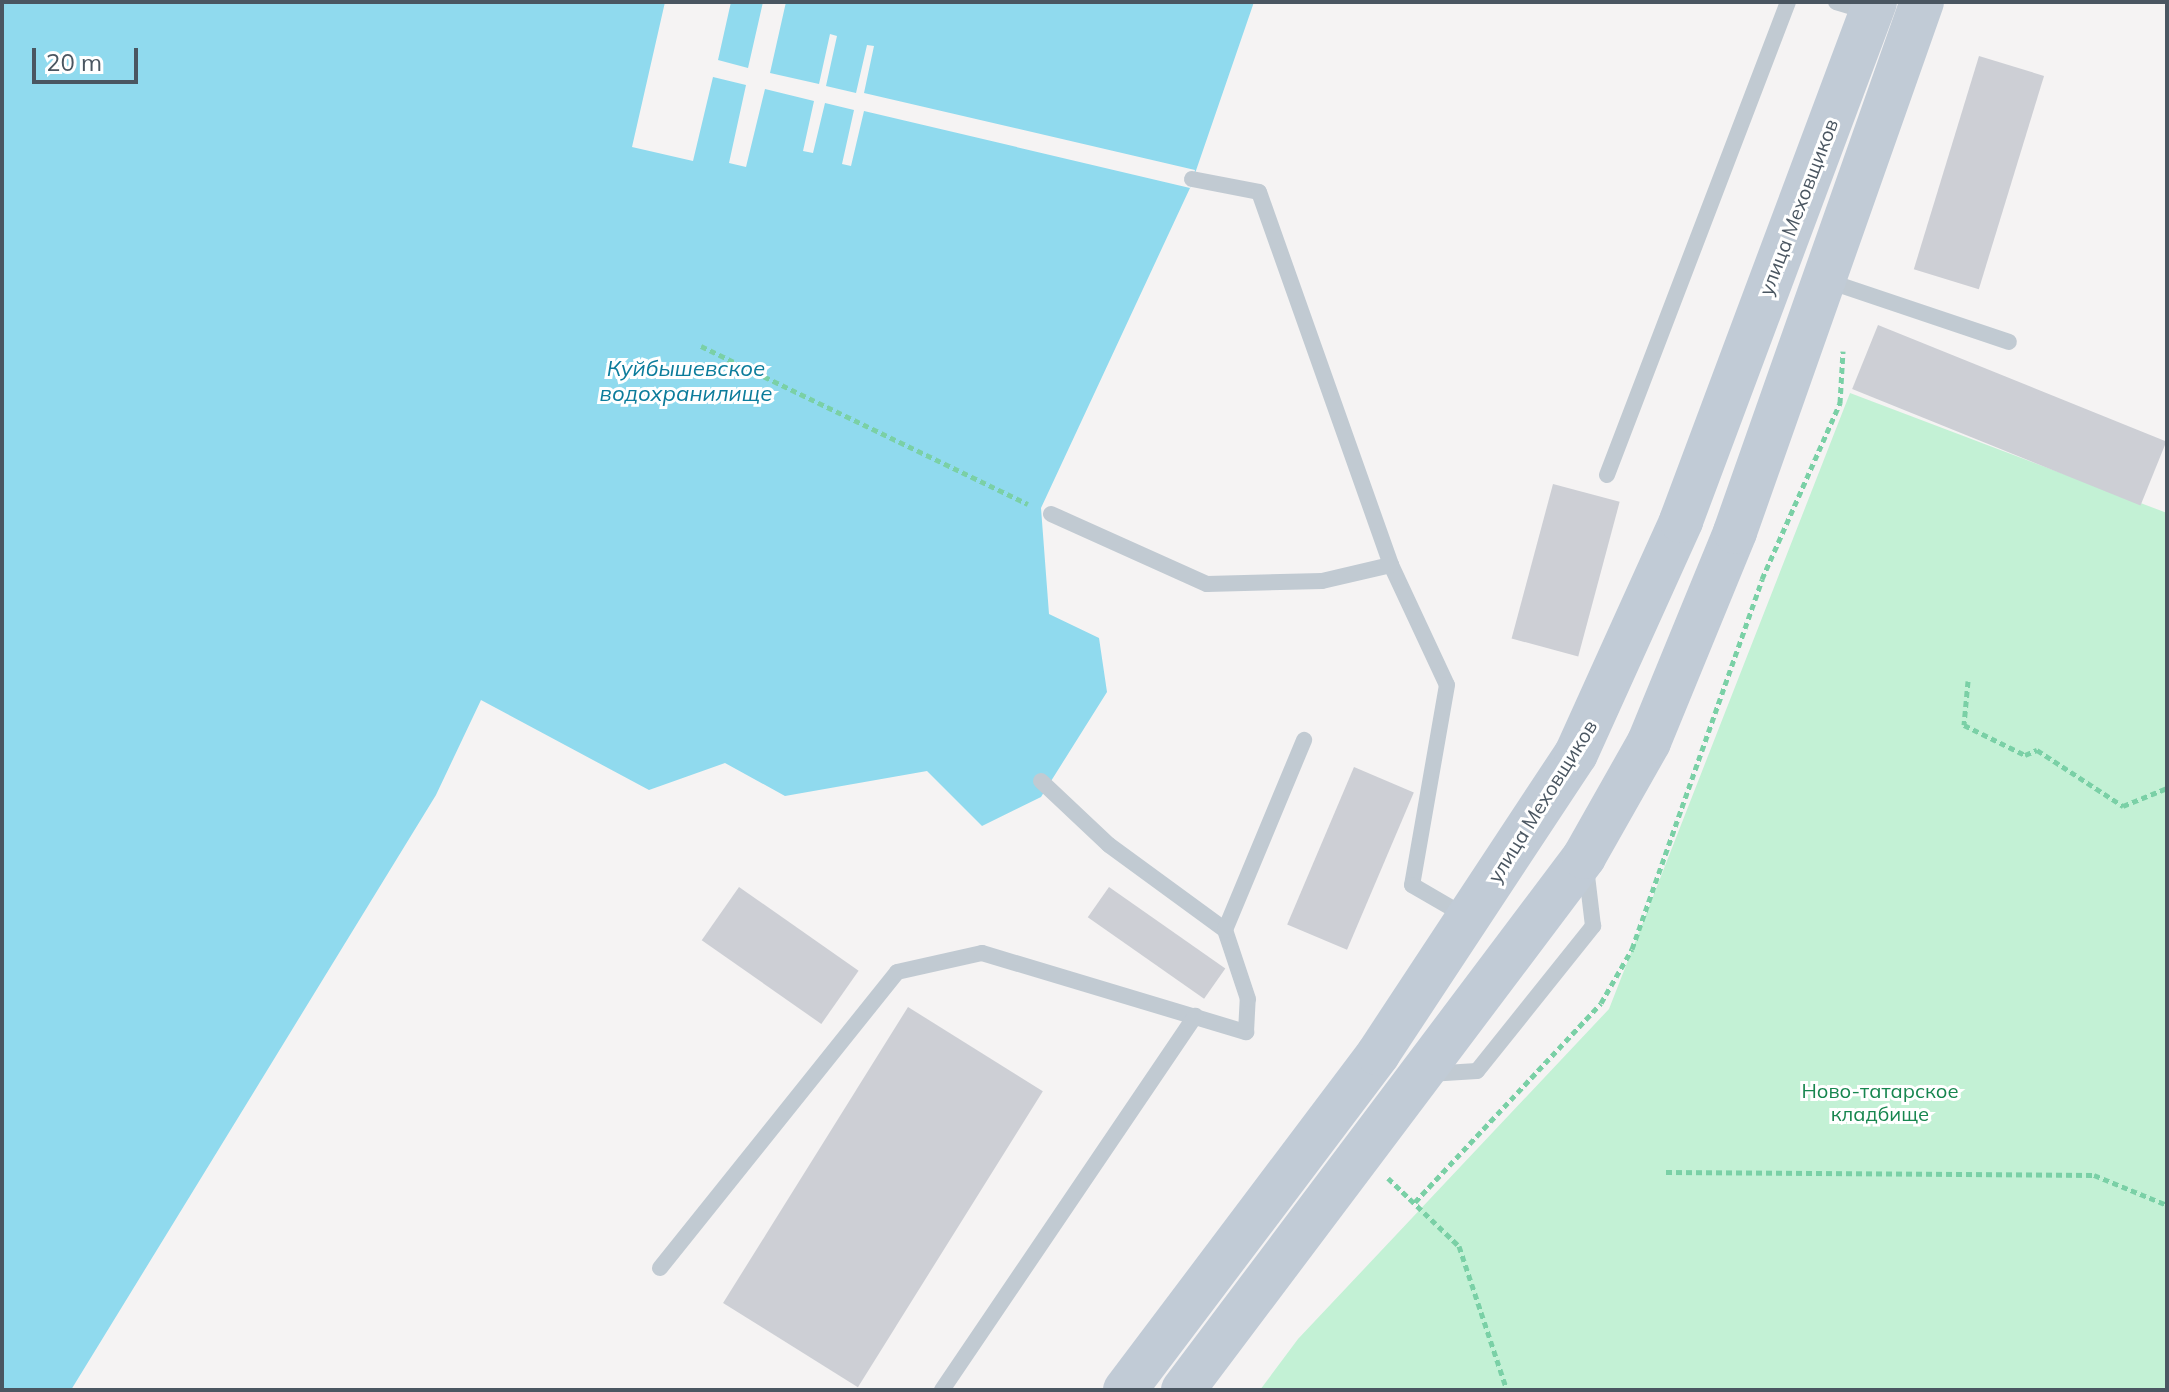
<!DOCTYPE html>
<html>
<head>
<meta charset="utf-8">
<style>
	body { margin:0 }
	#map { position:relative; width:2169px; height:1392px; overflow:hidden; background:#f5f3f3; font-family:Mulish,sans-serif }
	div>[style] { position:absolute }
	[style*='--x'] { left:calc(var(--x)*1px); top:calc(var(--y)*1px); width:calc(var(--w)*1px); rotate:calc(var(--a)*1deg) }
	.green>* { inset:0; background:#c3f1d5 }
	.water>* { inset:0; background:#90daee }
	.pier>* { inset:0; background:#f5f3f3 }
	.building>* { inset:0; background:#cdcfd5; transform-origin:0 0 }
	.path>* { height:5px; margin-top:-2.5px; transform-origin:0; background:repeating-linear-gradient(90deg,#7ad0a6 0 6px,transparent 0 10px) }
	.lane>* { height:16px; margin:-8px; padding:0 8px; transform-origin:8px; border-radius:8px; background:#c1cad2 }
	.secondary>* { height:44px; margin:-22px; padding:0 22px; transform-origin:22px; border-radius:22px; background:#c1cbd6 }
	span { translate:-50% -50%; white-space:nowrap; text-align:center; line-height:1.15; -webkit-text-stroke:6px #fff; paint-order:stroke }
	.street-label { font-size:20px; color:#4a5661 }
	.park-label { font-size:20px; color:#17864f }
	.water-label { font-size:22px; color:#0c7c9b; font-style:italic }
	.frame { position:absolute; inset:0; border:4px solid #4a5661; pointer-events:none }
	.scale { position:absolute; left:32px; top:48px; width:106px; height:36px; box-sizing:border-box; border:4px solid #4a5661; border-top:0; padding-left:10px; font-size:24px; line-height:28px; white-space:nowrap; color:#4a5661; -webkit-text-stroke:6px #fff; paint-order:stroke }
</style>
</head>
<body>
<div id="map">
	<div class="green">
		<i style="clip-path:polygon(1850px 393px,2167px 513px,2167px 1390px,1260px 1390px,1298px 1339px,1609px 1009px)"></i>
	</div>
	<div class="water">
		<i style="clip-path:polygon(2px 2px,1254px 2px,1190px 188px,1041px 508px,1049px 614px,1099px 638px,1107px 692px,1041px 797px,982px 826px,927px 771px,785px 796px,725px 763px,649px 790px,481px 700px,436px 795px,71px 1390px,2px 1390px)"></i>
	</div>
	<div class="pier">
		<i style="clip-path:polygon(665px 2px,731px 2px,718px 60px,748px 68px,763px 2px,786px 2px,770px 73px,819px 84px,830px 34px,837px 36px,826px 86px,856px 93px,867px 45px,874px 46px,864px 93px,1195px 170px,1190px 188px,864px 111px,851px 166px,842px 164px,854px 110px,825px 103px,813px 153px,803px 151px,814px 101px,765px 89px,746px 167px,729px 163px,746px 85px,713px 77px,693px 161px,632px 147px)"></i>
	</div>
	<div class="building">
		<i style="left:1979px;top:56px;width:68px;height:223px;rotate:17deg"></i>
		<i style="left:1878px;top:325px;width:311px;height:69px;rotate:22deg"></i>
		<i style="left:1553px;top:484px;width:69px;height:160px;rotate:15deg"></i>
		<i style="left:1354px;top:767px;width:65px;height:171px;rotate:23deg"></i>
		<i style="left:739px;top:887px;width:146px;height:65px;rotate:35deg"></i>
		<i style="left:1109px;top:887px;width:142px;height:37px;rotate:35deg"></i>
		<i style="left:908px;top:1007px;width:159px;height:349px;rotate:32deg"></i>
	</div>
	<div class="path">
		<i style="--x:701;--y:346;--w:363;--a:25.8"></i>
		<i style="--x:1968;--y:681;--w:44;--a:95.2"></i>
		<i style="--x:1964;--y:725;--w:68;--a:26.2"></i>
		<i style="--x:2025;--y:755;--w:13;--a:-23"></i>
		<i style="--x:2037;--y:750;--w:103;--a:33.1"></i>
		<i style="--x:2123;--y:806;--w:48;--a:-22.2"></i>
		<i style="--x:1666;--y:1172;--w:428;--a:0.4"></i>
		<i style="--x:2094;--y:1175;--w:79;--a:22.3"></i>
		<i style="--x:1388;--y:1178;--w:98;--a:43.8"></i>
		<i style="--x:1459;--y:1246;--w:152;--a:71.6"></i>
		<i style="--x:1415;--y:1202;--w:272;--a:-46.9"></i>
		<i style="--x:1601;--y:1003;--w:62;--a:-60.1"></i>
		<i style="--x:1632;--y:949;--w:392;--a:-70.6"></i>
		<i style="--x:1762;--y:579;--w:193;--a:-66.1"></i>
		<i style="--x:1840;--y:403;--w:52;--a:-86.7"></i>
	</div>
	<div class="lane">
		<i style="--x:1836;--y:2;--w:34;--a:17"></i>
		<i style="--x:1192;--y:179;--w:68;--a:11"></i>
		<i style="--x:1259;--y:192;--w:396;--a:70.5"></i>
		<i style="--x:1391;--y:565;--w:132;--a:65"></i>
		<i style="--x:1447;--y:685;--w:203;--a:99.9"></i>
		<i style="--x:1412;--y:885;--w:64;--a:30.2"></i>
		<i style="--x:1825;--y:280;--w:194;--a:18.6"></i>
		<i style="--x:1607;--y:475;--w:506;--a:-69.06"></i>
		<i style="--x:1051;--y:514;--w:171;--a:24.2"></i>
		<i style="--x:1207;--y:584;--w:115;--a:-1.5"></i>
		<i style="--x:1322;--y:581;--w:71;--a:-13.1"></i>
		<i style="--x:1041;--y:781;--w:93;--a:43.3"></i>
		<i style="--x:1109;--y:845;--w:144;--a:36.2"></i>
		<i style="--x:1429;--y:1074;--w:48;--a:-3.6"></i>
		<i style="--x:1477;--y:1071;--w:186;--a:-51.3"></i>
		<i style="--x:1593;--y:926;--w:59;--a:-96.8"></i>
		<i style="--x:660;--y:1268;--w:379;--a:-51.3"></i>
		<i style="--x:897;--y:972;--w:87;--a:-12.6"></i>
		<i style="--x:982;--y:953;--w:276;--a:16.7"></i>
		<i style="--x:1246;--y:1032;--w:33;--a:-87"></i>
		<i style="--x:1248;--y:999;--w:73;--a:-108.4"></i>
		<i style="--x:1225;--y:930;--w:206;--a:-67.4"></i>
		<i style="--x:942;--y:1390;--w:452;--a:-55.9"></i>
	</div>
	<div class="secondary">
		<i style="--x:1125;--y:1390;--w:421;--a:-53"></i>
		<i style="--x:1378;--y:1054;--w:359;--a:-56.6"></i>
		<i style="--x:1576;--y:754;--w:256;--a:-65.7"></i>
		<i style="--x:1681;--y:521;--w:554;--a:-69.5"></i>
		<i style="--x:1183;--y:1390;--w:667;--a:-53.04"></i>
		<i style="--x:1584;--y:857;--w:132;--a:-60.5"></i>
		<i style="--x:1649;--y:742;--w:227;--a:-67.7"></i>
		<i style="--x:1735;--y:532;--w:562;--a:-70.57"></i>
	</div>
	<div class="street-label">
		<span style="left:1798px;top:207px;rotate:-69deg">улица Меховщиков</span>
		<span style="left:1542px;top:801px;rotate:-58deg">улица Меховщиков</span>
	</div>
	<div class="park-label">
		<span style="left:1880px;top:1102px">Ново-татарское<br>кладбище</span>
	</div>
	<div class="water-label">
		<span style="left:686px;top:381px">Куйбышевское<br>водохранилище</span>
	</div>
	<div class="frame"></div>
	<div class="scale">20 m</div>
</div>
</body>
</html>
